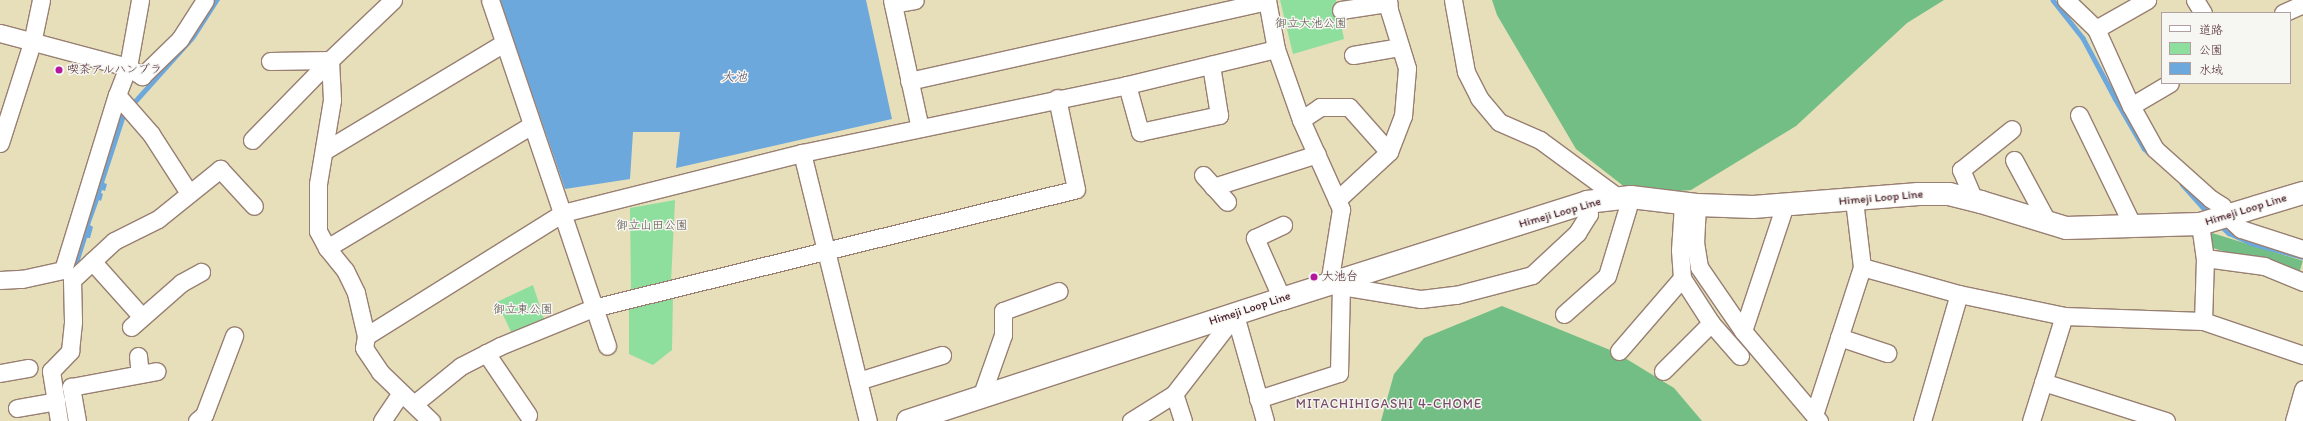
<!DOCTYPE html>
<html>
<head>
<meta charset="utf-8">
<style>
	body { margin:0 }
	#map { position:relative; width:2303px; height:421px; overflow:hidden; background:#e6dfba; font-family:Itim,"Klee One",sans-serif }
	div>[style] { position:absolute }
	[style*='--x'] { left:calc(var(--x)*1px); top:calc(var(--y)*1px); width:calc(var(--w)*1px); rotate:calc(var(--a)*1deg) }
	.green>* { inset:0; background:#8edf9e }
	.forest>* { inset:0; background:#72be85; transform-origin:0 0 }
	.water>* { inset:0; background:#6da8dd }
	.stream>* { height:4.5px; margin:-2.25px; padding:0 2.25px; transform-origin:2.25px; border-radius:2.25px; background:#6da8dd }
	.roads { filter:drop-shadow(1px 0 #987f72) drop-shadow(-1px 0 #987f72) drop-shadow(0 1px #987f72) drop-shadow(0 -1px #987f72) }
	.minor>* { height:17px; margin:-8.5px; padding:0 8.5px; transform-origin:8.5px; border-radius:8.5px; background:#fff }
	.major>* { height:22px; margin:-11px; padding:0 11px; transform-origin:11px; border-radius:11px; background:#fff }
	.dots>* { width:11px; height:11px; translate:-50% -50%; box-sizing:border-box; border:2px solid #f6f6f2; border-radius:50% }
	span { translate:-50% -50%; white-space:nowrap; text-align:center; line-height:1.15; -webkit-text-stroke:3px #f6f6f2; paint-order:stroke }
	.park-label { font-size:12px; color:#5b4f48 }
	.poi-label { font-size:12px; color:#4a1f2b }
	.left { translate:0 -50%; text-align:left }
	.street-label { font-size:12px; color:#4a1f2b }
	.water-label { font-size:13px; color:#564f69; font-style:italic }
	.neighbourhood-label { font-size:13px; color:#784f69; letter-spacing:1px }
	.legend { position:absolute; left:2161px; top:12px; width:130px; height:72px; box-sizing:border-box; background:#f6f6f2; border:1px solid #b1a0a2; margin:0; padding:5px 7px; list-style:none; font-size:12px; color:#4a1f2b }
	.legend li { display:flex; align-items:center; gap:8px; height:20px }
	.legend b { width:20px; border:1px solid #b1a0a2 }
</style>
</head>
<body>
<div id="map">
	<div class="green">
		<i style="clip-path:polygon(1280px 0,1336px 0,1344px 39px,1293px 54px)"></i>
		<i style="clip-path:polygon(675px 200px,671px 282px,631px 291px,630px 208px)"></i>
		<i style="clip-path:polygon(533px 285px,545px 322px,511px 332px,497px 302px)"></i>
		<i style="clip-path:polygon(673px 294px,672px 350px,653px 365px,629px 354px,629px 303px)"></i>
	</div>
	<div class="forest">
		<i style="clip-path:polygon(1492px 0,1944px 0,1907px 23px,1796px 126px,1691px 190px,1635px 195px,1576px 149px,1497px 15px)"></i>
		<i style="left:2212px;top:233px;width:95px;height:14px;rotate:17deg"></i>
		<i style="clip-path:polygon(1502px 306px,1615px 352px,1674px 388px,1702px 421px,1381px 421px,1394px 374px,1424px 338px)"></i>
	</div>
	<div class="water">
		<i style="clip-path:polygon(213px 0,220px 0,195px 39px,126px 116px,104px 183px,107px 184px,105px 191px,102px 190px,101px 193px,103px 194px,101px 201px,99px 200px,90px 225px,93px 227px,90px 238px,87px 238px,78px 266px,74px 263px,121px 114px,183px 45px)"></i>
		<i style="clip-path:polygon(500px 0,866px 0,892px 119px,676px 168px,680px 132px,633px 132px,630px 179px,565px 189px)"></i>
	</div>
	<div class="stream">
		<i style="--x:2053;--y:0;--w:48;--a:51.7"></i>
		<i style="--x:2083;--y:38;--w:68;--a:61.9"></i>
		<i style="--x:2115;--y:98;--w:58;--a:59.9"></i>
		<i style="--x:2144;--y:148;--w:7;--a:45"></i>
		<i style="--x:2182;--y:184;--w:40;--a:48"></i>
		<i style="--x:2220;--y:225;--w:12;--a:42"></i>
		<i style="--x:2229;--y:233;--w:24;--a:24"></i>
		<i style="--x:2251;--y:243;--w:54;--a:15.1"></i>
	</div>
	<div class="roads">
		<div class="minor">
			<i style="--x:393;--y:0;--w:87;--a:136.4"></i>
			<i style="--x:330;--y:60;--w:40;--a:87.1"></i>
			<i style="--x:332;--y:100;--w:85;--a:99.5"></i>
			<i style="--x:318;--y:184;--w:47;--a:90"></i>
			<i style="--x:318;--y:231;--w:19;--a:62"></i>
			<i style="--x:327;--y:248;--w:28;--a:51"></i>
			<i style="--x:345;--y:270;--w:25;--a:64"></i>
			<i style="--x:356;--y:293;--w:44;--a:76.9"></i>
			<i style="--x:366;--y:336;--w:12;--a:99"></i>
			<i style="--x:364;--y:348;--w:29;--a:56"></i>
			<i style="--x:380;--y:372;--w:71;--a:43.9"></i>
			<i style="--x:490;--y:0;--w:365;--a:71.3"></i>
			<i style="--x:892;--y:0;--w:131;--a:77.7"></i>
			<i style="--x:1267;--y:0;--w:50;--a:79.6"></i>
			<i style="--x:1276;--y:49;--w:75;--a:70.6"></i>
			<i style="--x:1301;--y:120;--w:98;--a:65.8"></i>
			<i style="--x:1341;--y:209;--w:76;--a:99.1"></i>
			<i style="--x:1329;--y:284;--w:93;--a:9.3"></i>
			<i style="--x:1421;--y:299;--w:35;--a:-7"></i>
			<i style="--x:1456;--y:295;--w:79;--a:-14.7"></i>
			<i style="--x:1532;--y:275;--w:62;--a:-43"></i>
			<i style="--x:1577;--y:233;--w:22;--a:-58"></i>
			<i style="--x:1589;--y:214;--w:12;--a:-99"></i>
			<i style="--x:1453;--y:0;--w:73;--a:79.8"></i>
			<i style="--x:1466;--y:72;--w:29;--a:63"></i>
			<i style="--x:1479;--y:98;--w:31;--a:50"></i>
			<i style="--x:1499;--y:122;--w:45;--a:23.7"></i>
			<i style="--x:1540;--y:140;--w:98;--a:36.3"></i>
			<i style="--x:2066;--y:0;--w:42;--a:44"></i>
			<i style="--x:2096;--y:29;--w:85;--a:65.6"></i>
			<i style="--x:2131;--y:106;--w:49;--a:60.8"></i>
			<i style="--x:2155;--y:149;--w:75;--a:41.8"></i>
			<i style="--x:2211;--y:199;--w:13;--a:32"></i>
			<i style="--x:2222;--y:206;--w:11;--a:63"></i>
			<i style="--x:2227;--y:216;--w:19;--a:43"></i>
			<i style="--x:2241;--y:229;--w:65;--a:17.9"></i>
			<i style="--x:2195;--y:0;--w:15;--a:58"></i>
			<i style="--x:893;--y:4;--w:22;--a:-10"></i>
			<i style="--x:1341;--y:10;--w:48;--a:-8.5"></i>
			<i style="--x:2283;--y:13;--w:22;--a:-24"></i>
			<i style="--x:2096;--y:29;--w:59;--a:-29.6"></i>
			<i style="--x:0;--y:33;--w:132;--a:14.9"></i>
			<i style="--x:128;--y:67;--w:17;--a:33"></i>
			<i style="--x:142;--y:76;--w:53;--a:-44.2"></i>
			<i style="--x:180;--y:39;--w:46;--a:-57.3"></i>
			<i style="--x:1353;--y:55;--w:48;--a:-9.7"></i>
			<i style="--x:909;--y:81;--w:367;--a:-12.6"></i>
			<i style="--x:1127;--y:85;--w:49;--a:74.5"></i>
			<i style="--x:1140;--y:132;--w:81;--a:-12.1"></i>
			<i style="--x:1219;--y:115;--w:51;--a:-99.1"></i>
			<i style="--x:117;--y:95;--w:52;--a:48.9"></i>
			<i style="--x:151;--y:134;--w:70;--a:57.2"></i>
			<i style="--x:2131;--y:106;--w:45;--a:-30.5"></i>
			<i style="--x:2079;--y:115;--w:123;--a:64.1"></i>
			<i style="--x:1301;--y:120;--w:23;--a:-34"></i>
			<i style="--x:1320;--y:107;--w:29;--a:0"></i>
			<i style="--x:1349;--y:107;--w:60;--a:48.4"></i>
			<i style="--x:252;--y:140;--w:112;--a:-45.7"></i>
			<i style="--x:330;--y:60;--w:60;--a:179"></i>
			<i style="--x:0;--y:143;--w:105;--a:-72.3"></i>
			<i style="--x:32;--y:43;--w:44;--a:-78.2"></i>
			<i style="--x:324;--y:151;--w:210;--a:-31"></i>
			<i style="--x:802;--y:153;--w:276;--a:76.2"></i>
			<i style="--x:2014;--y:160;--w:69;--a:61.6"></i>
			<i style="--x:1203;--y:175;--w:36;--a:48"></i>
			<i style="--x:1213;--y:187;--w:109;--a:-17.6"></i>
			<i style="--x:1337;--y:200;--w:71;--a:-42.7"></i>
			<i style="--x:1389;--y:152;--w:39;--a:-69"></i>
			<i style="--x:1403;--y:116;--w:48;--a:-85.2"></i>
			<i style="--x:1407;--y:68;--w:61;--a:-107.2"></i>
			<i style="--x:1389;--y:10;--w:10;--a:-96"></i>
			<i style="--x:1854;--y:200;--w:67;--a:83.2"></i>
			<i style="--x:1862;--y:267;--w:101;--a:15.6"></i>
			<i style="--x:1959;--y:294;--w:107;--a:11.8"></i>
			<i style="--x:2064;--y:316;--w:139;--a:2.1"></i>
			<i style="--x:2203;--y:321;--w:106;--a:18.8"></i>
			<i style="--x:1974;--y:200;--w:33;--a:-113"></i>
			<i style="--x:1961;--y:170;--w:65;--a:-38.8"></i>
			<i style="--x:1683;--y:204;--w:46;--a:93.7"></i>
			<i style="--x:1680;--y:250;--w:28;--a:86"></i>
			<i style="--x:1682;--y:278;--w:54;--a:57.2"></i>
			<i style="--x:1711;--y:323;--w:44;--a:48.7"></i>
			<i style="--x:1697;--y:205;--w:37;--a:93"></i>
			<i style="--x:1695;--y:242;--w:25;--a:81"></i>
			<i style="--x:1699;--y:267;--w:78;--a:55.5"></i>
			<i style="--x:1743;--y:331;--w:118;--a:49.8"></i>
			<i style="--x:2200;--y:224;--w:34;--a:82"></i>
			<i style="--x:2205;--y:258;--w:63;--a:91.8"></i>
			<i style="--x:327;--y:248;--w:239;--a:-31"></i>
			<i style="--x:2205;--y:258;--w:60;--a:7.7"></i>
			<i style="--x:2264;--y:266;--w:42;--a:22.3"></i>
			<i style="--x:92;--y:261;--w:75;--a:48.2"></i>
			<i style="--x:0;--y:280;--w:22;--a:-3"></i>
			<i style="--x:22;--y:279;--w:42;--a:-12.4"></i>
			<i style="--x:63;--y:270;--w:183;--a:-72.9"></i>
			<i style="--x:117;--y:95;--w:30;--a:-69"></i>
			<i style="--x:128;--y:67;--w:68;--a:-79.8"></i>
			<i style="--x:1282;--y:299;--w:67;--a:-113.9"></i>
			<i style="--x:1255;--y:238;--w:31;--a:-25"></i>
			<i style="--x:1564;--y:314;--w:57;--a:-41.5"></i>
			<i style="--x:1607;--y:276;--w:83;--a:-73.1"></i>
			<i style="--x:1235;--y:315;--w:110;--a:74.2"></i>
			<i style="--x:131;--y:327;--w:67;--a:-41.3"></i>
			<i style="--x:181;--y:283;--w:23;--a:-29"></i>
			<i style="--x:1743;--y:331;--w:133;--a:-71.6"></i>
			<i style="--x:366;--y:336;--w:232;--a:-32"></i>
			<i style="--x:563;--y:213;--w:246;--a:-14.1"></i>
			<i style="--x:802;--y:153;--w:332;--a:-11.8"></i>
			<i style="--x:1127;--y:85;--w:153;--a:-13.6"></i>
			<i style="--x:1839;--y:337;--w:51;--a:18.4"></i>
			<i style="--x:1619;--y:351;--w:96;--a:-49.2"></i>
			<i style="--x:486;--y:353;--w:75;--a:55.9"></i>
			<i style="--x:138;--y:356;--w:18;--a:84"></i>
			<i style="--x:1663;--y:371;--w:68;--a:-45"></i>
			<i style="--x:0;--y:373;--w:29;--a:-10"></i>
			<i style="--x:858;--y:381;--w:88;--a:-17.2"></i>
			<i style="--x:2043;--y:382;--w:129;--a:17.6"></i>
			<i style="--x:981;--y:397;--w:66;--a:-70.5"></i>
			<i style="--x:1003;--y:335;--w:24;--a:-90"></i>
			<i style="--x:1003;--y:311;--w:59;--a:-19.7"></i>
			<i style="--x:1258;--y:399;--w:85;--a:-17.8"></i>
			<i style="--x:1339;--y:373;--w:87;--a:-88.7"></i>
			<i style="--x:414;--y:404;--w:60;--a:-39"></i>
			<i style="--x:461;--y:366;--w:44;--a:-27.1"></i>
			<i style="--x:500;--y:346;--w:100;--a:-22.2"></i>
			<i style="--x:593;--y:308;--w:497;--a:-13.8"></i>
			<i style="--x:1076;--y:189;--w:93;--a:-101.8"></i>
			<i style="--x:17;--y:408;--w:40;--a:-10"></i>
			<i style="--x:1814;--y:415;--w:156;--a:-72"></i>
			<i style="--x:59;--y:421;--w:51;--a:-99.1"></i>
			<i style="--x:51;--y:371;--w:28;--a:-46"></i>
			<i style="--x:70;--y:351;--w:30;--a:-84"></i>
			<i style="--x:73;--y:321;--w:41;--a:-91.4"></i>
			<i style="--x:72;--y:280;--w:57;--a:-42.9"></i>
			<i style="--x:114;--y:241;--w:49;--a:-26.6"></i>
			<i style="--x:158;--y:219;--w:80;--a:-38.9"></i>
			<i style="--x:220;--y:169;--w:50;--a:47.4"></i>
			<i style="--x:77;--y:421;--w:35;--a:-100"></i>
			<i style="--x:71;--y:387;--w:87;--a:-10.5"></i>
			<i style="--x:197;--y:421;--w:9;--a:-41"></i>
			<i style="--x:204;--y:415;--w:85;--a:-69.2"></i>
			<i style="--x:382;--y:421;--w:34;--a:-56"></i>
			<i style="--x:1131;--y:421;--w:51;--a:-32.1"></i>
			<i style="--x:1183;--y:421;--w:28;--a:-108"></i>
			<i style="--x:1174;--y:394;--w:100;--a:-52.3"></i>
			<i style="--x:1922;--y:421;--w:132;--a:-73.8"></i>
			<i style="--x:2031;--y:421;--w:110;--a:-72.6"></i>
			<i style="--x:2294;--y:421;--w:33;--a:-74"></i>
		</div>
		<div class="major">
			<i style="--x:908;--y:421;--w:393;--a:-18.1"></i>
			<i style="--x:1282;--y:299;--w:320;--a:-17.6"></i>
			<i style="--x:1587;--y:202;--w:44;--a:-6.5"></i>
			<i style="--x:1631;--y:197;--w:66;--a:6.9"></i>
			<i style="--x:1697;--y:205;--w:56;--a:2"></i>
			<i style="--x:1753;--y:207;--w:166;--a:-4.5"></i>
			<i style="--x:1918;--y:194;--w:31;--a:0"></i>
			<i style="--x:1949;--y:194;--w:33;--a:14"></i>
			<i style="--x:1981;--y:202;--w:89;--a:17"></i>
			<i style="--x:2066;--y:228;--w:134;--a:-1.7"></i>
			<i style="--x:2200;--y:224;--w:108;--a:-16.8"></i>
		</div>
	</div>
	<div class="dots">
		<i style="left:59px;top:70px;background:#b5179e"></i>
		<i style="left:1314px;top:277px;background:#b5179e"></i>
	</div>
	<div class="park-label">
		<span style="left:1311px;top:24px">御立大池公園</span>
		<span style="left:652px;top:226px">御立山田公園</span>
		<span style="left:523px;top:310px">御立東公園</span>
	</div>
	<div class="poi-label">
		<span class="left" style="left:67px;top:70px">喫茶アルハンブラ</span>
		<span class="left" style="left:1322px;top:277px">大池台</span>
	</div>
	<div class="street-label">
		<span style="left:1881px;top:198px;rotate:-5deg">Himeji Loop Line</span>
		<span style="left:2246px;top:210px;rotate:-17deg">Himeji Loop Line</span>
		<span style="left:1560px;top:213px;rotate:-16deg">Himeji Loop Line</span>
		<span style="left:1250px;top:309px;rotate:-18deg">Himeji Loop Line</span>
	</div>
	<div class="water-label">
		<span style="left:734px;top:77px">大池</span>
	</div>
	<div class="neighbourhood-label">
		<span style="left:1389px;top:404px">MITACHIHIGASHI 4-CHOME</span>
	</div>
	<ul class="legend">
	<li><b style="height:5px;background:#fff"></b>道路</li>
	<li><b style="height:11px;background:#8edf9e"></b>公園</li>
	<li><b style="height:11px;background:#6da8dd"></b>水域</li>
	</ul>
</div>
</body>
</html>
